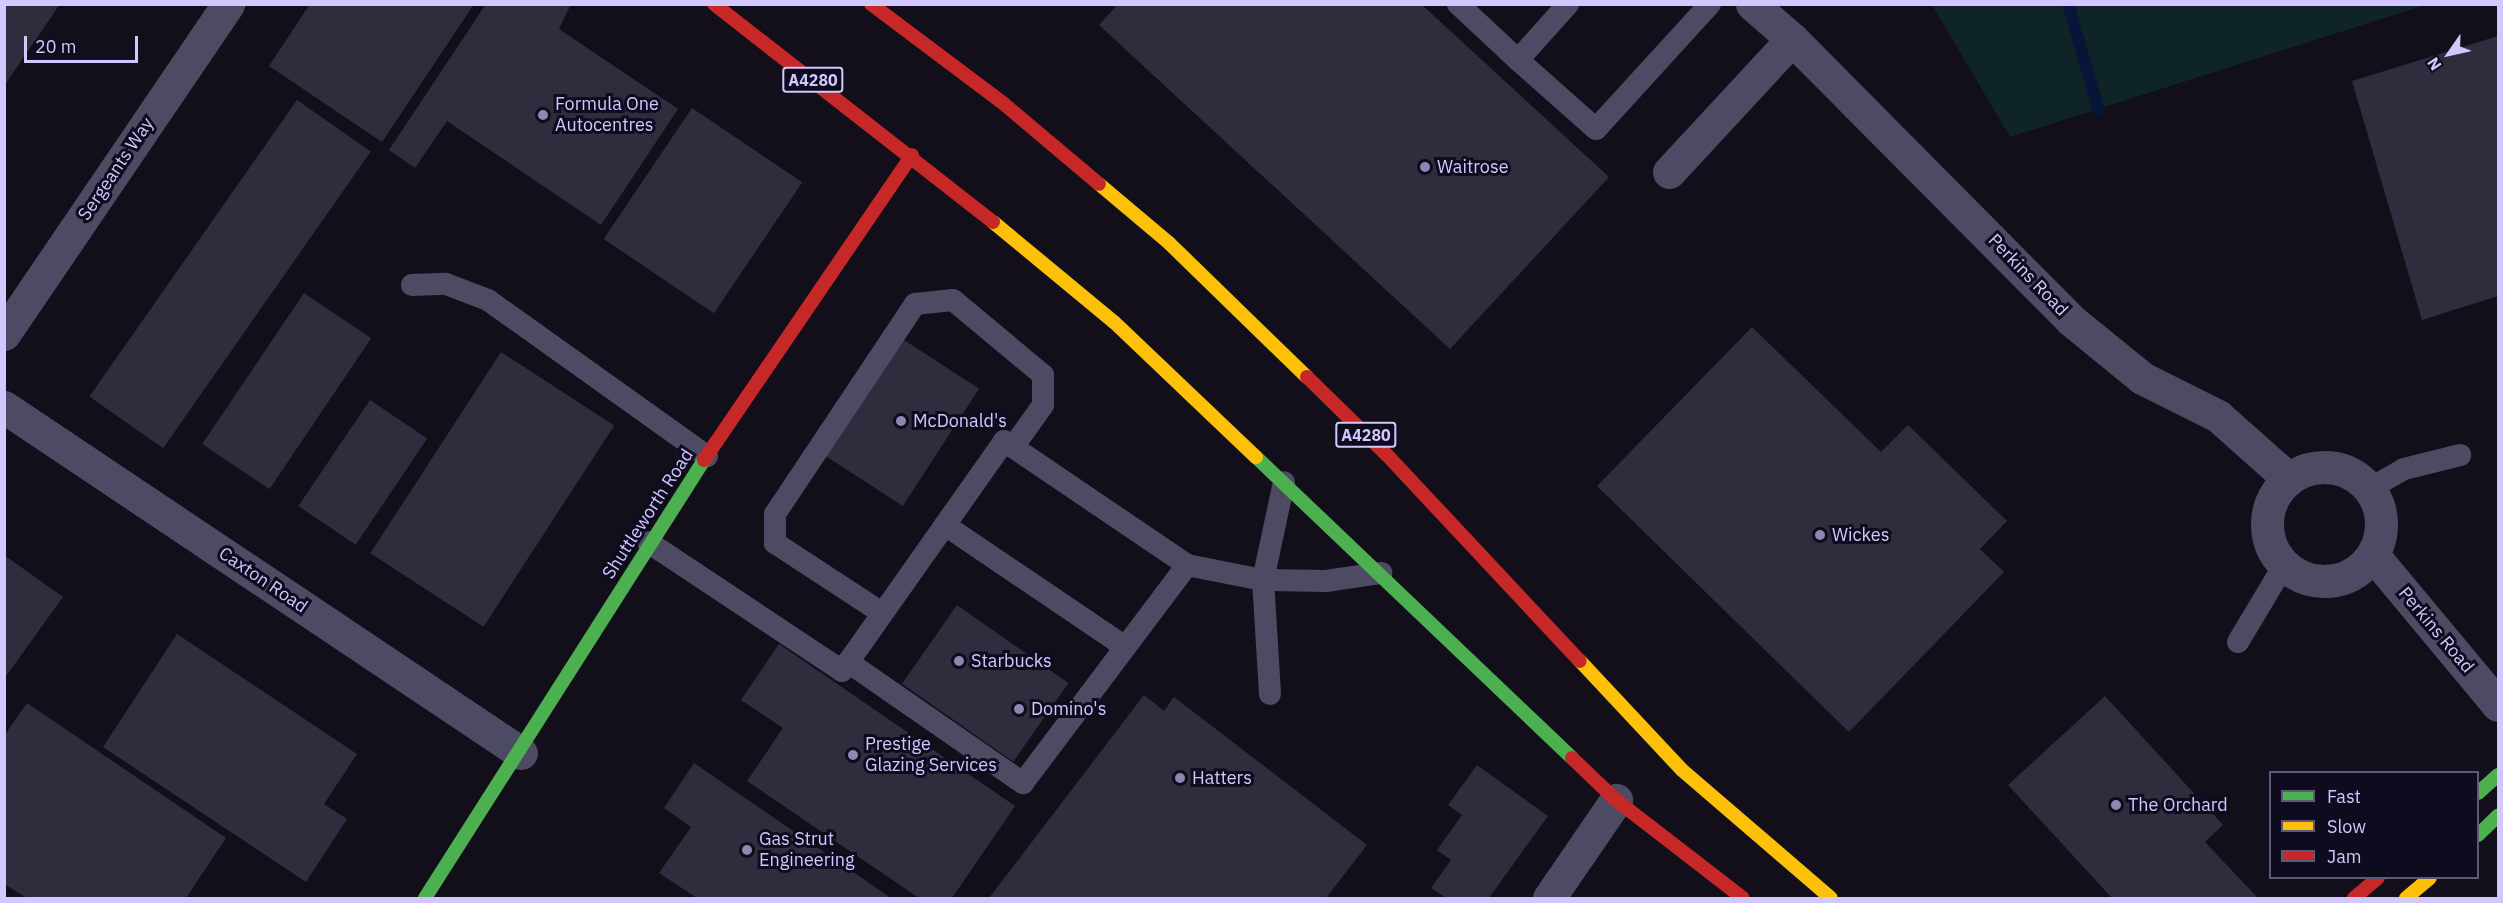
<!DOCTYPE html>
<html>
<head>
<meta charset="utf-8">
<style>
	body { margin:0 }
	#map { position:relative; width:2503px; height:903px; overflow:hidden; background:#120f1a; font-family:"IBM Plex Sans",sans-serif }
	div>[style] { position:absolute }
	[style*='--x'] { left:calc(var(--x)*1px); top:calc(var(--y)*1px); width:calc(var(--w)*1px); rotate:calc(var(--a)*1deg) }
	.green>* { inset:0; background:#0e2426 }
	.stream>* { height:12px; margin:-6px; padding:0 6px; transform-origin:6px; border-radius:6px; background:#071539 }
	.building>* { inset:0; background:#302c3d; transform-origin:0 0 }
	.lane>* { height:22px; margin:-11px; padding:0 11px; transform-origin:11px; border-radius:11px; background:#4d4a63 }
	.street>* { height:33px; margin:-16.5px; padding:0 16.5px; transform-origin:16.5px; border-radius:16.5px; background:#4d4a63 }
	.street>.ring { margin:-16.5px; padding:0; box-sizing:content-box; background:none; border:33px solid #4d4a63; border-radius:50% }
	.fast>* { height:14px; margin:-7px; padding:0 7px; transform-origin:7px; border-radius:7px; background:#4caf50 }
	.slow>* { height:14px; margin:-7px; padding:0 7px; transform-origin:7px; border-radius:7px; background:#ffc107 }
	.jam>* { height:14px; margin:-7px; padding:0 7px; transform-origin:7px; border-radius:7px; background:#c62828 }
	.dots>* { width:16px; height:16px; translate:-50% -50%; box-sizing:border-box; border:3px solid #0f0b1e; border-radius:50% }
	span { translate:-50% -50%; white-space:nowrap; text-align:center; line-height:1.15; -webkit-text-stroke:6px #0f0b1e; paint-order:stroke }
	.shield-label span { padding:2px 4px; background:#0f0b1e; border:2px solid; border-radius:4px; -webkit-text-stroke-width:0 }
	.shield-label { font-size:16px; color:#d2c8ff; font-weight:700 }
	.poi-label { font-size:18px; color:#d2c8ff }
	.left { translate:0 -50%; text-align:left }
	.street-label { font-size:18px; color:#d2c8ff }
	.frame { position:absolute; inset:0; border:6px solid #d2c8ff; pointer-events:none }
	.legend { position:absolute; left:2269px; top:771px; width:210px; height:108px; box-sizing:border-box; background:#0f0b1e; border:2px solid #5d5778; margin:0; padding:8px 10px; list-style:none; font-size:18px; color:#d2c8ff }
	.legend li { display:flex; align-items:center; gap:12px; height:30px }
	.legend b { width:30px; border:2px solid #5d5778 }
	.north { position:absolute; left:2419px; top:24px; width:60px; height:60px; -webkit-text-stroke:4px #0f0b1e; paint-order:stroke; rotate:236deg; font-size:16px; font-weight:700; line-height:24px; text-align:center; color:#d2c8ff }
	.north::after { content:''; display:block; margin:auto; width:21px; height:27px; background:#d2c8ff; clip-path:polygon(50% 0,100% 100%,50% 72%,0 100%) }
	.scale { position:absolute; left:24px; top:36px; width:114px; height:27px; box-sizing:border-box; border:3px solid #d2c8ff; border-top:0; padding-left:8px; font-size:18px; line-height:21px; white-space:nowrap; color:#d2c8ff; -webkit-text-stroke:4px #0f0b1e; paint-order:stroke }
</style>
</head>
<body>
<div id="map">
	<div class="green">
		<i style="clip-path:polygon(1932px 5px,2425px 5px,2010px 137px)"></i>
	</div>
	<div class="stream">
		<i style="--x:2068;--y:4;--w:111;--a:73.8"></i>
	</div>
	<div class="building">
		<i style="clip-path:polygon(4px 4px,60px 4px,4px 86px)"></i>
		<i style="clip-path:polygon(310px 4px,474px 4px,382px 142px,269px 66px)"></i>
		<i style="clip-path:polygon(486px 4px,571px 4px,559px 29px,678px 109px,601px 225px,447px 121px,415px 168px,389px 150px)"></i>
		<i style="clip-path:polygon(1118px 4px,1421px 4px,1609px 177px,1450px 349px,1099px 25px)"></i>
		<i style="clip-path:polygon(2498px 36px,2498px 296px,2422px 320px,2352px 81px)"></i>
		<i style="left:297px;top:100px;width:90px;height:362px;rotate:35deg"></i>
		<i style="left:692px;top:108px;width:133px;height:158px;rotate:34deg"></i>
		<i style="left:304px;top:293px;width:81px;height:182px;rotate:34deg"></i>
		<i style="clip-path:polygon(1752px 327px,1881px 452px,1908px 425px,2007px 521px,1980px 549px,2004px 572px,1849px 732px,1597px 486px)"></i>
		<i style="left:901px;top:338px;width:93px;height:140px;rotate:33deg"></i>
		<i style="left:501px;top:352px;width:135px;height:240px;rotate:33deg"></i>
		<i style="left:370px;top:400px;width:69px;height:128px;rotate:34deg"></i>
		<i style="clip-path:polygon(4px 555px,63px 597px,4px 679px)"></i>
		<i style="left:957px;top:605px;width:136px;height:96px;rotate:35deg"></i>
		<i style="clip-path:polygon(177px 634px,357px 754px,324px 804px,347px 819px,306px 882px,103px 747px)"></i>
		<i style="clip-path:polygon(779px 644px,1015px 806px,952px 898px,919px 898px,747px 781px,783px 728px,741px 700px)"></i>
		<i style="clip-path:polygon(1144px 695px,1164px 711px,1174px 697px,1367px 845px,1326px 898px,989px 898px)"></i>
		<i style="clip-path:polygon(2105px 696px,2223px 825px,2205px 842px,2258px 898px,2112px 898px,2008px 785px)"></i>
		<i style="clip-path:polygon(27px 703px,226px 838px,186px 898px,27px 898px,4px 884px,4px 736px)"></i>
		<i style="clip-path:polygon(694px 763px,891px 898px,697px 898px,659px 873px,691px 827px,664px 808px)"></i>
		<i style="clip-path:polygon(1477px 765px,1548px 816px,1489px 898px,1446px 898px,1431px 888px,1451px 860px,1437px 850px,1462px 815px,1448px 805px)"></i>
	</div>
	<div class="lane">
		<i style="--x:1458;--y:4;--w:82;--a:43"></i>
		<i style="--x:1518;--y:60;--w:75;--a:-48.2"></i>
		<i style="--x:1518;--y:60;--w:104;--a:41.5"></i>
		<i style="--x:1596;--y:129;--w:169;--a:-47.6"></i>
		<i style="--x:412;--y:285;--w:34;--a:-2"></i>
		<i style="--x:446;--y:284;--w:45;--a:20.9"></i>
		<i style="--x:488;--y:300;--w:269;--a:35.5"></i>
		<i style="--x:2371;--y:488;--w:38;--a:-30"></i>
		<i style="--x:2404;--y:469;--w:58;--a:-14"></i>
		<i style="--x:945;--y:525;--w:217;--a:34.1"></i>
		<i style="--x:648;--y:542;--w:233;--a:33.6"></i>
		<i style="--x:842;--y:671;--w:281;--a:-54.8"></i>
		<i style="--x:1004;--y:441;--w:221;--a:34.1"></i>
		<i style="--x:882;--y:613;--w:128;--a:-146.8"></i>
		<i style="--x:775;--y:543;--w:29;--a:-90"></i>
		<i style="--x:775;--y:514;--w:252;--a:-56.3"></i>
		<i style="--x:915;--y:304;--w:38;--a:-6"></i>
		<i style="--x:953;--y:300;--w:117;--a:39.8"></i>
		<i style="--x:1043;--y:375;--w:30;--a:90"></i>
		<i style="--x:1043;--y:405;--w:52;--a:125.5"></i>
		<i style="--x:2238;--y:642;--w:90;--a:-59.1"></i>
		<i style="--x:848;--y:662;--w:213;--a:34.7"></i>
		<i style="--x:1023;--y:783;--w:273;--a:-53"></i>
		<i style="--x:1187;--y:565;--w:77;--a:11.2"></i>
		<i style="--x:1263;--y:580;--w:63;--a:0.9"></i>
		<i style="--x:1326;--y:581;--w:56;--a:-8.3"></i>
		<i style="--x:1270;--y:694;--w:114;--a:-93.5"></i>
		<i style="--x:1263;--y:580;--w:100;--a:-77.9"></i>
	</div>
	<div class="street">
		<i style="--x:1752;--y:4;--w:53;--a:41.2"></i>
		<i style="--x:1669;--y:172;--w:181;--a:-47.2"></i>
		<i style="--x:1792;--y:39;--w:396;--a:45.2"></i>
		<i style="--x:2071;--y:320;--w:92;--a:39.2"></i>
		<i style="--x:2142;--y:378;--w:85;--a:26.6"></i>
		<i style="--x:2218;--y:416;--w:95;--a:41.6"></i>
		<i style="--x:4;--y:334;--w:399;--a:-55.8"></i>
		<i style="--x:4;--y:407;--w:622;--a:33.79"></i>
		<i class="ring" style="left:2267px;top:467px;width:81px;height:81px"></i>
		<i style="--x:2373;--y:555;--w:195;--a:50.2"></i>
		<i style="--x:1549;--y:898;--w:119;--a:-55.6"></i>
	</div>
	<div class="fast">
		<i style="--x:1256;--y:457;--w:436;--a:43.6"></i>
		<i style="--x:2478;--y:793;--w:27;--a:-42"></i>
		<i style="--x:2478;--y:835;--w:28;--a:-44"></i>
		<i style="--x:425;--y:898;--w:519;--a:-57.5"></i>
	</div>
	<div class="slow">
		<i style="--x:1099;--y:184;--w:92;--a:40.1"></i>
		<i style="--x:1169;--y:243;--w:192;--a:44.2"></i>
		<i style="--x:993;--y:222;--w:157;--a:39.6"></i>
		<i style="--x:1114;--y:322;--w:196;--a:43.6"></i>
		<i style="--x:1580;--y:661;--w:149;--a:46.9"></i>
		<i style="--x:1682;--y:770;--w:196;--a:40.7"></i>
		<i style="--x:2406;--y:898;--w:31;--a:-40"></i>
	</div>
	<div class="jam">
		<i style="--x:714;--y:4;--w:354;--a:38"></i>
		<i style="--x:871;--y:4;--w:166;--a:36.9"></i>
		<i style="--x:1004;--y:104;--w:124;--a:40.1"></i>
		<i style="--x:1307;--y:377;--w:112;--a:44.3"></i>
		<i style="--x:1387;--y:455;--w:282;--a:46.9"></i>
		<i style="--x:704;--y:460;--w:369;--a:-55.7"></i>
		<i style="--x:1572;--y:758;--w:61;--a:43.7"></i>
		<i style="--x:1616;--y:800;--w:160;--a:37.7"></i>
		<i style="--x:2354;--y:898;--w:31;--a:-40"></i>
	</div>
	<div class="dots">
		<i style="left:543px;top:115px;background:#8f87af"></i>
		<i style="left:1425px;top:167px;background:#8f87af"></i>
		<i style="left:901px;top:421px;background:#8f87af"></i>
		<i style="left:1820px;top:535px;background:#8f87af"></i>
		<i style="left:959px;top:661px;background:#8f87af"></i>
		<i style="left:1019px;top:709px;background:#8f87af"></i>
		<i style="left:853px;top:755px;background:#8f87af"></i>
		<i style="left:1180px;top:778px;background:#8f87af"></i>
		<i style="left:2116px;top:805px;background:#8f87af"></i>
		<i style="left:747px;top:850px;background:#8f87af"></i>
	</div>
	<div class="shield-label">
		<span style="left:813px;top:80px">A4280</span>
		<span style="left:1366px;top:435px">A4280</span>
	</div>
	<div class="poi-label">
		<span class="left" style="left:555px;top:115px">Formula One<br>Autocentres</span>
		<span class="left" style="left:1437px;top:167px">Waitrose</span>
		<span class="left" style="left:913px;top:421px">McDonald's</span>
		<span class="left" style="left:1832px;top:535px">Wickes</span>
		<span class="left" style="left:971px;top:661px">Starbucks</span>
		<span class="left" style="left:1031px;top:709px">Domino's</span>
		<span class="left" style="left:865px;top:755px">Prestige<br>Glazing Services</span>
		<span class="left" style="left:1192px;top:778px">Hatters</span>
		<span class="left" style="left:2128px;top:805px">The Orchard</span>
		<span class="left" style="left:759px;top:850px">Gas Strut<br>Engineering</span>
	</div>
	<div class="street-label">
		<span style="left:116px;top:169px;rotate:-56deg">Sergeants Way</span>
		<span style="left:2028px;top:275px;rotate:46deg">Perkins Road</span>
		<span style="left:648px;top:514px;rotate:-57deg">Shuttleworth Road</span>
		<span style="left:263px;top:580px;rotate:34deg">Caxton Road</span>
		<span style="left:2436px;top:630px;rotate:50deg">Perkins Road</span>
	</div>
	<div class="frame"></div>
	<ul class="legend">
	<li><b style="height:8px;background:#4caf50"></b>Fast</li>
	<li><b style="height:8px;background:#ffc107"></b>Slow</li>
	<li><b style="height:8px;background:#c62828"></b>Jam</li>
	</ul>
	<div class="north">N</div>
	<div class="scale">20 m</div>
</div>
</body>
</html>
